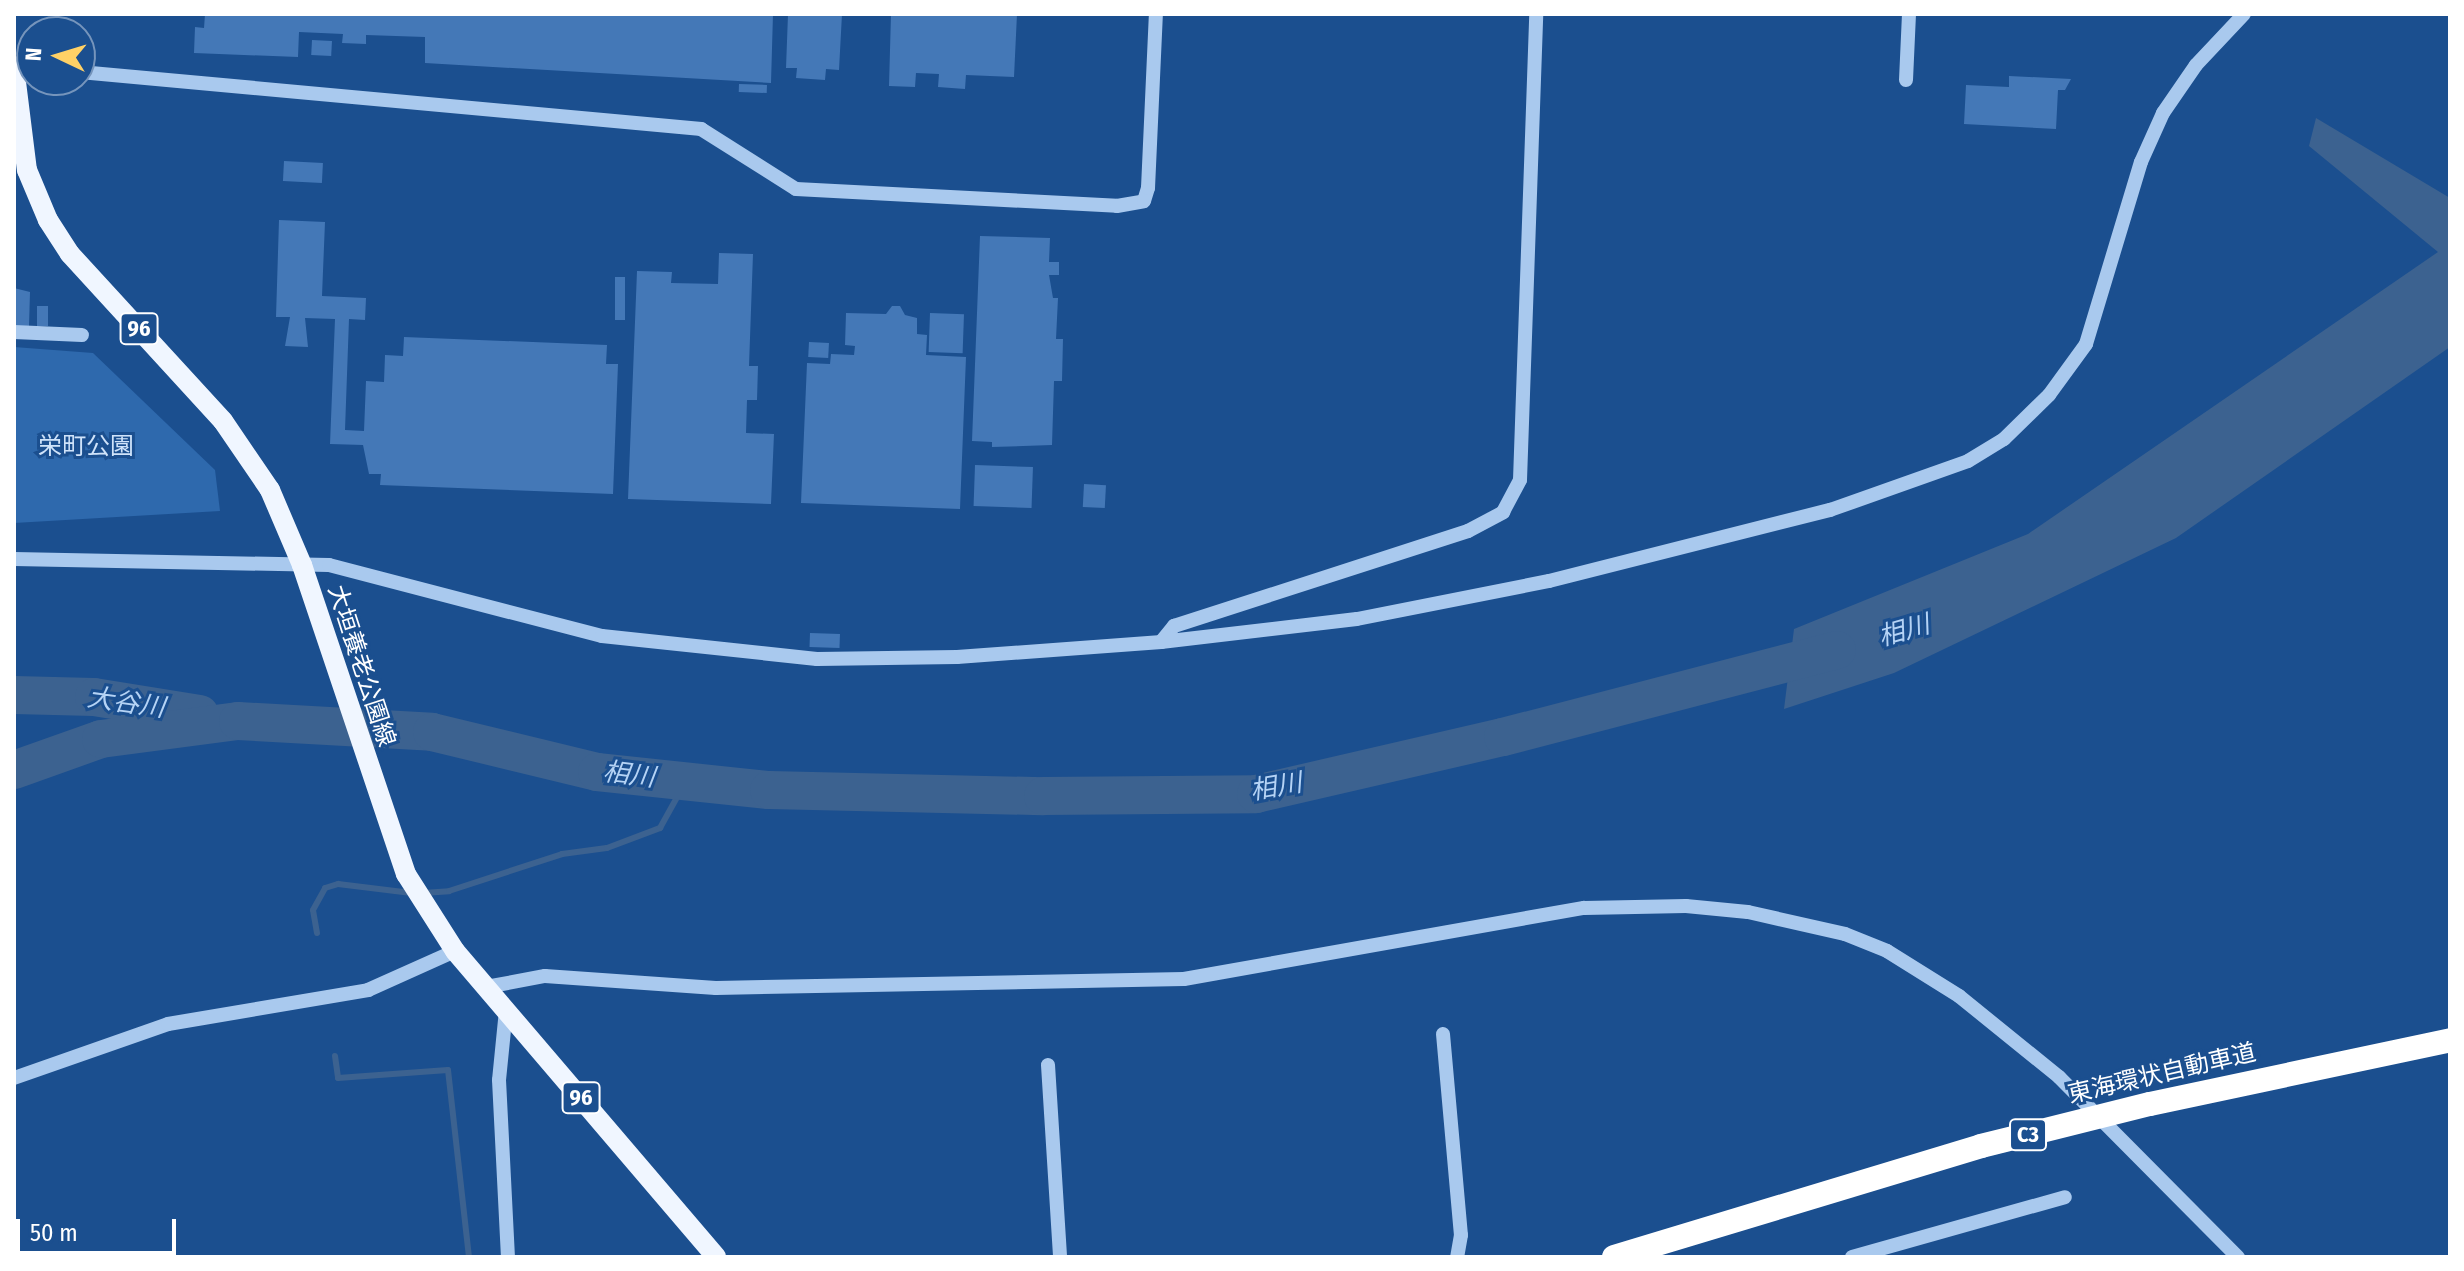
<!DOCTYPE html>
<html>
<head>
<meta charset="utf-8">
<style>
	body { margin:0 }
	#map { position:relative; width:2464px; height:1271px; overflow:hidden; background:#1b4f8f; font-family:"Fira Sans Condensed","Noto Sans JP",sans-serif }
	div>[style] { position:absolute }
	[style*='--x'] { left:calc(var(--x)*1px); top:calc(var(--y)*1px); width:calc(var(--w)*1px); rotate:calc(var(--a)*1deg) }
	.green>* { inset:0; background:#2e69ad }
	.water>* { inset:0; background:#3c6290 }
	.stream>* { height:6px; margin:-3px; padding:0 3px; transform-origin:3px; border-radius:3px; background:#3c6290 }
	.river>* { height:38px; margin:-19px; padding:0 19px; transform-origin:19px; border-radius:19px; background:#3c6290 }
	.building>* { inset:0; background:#4478b7; transform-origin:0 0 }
	.minor>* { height:14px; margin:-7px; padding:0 7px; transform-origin:7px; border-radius:7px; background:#a9c9ee }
	.major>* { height:20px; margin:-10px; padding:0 10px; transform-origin:10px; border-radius:10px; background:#f0f6ff }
	.highway-bridge>* { height:24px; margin:-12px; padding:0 12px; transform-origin:12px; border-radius:12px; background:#fff }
	span { translate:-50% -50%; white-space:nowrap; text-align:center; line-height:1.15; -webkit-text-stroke:6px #1b4f8f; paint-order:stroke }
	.shield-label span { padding:2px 6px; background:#1b4f8f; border:2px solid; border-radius:6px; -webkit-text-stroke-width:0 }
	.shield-label { font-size:22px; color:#fff; font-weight:700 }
	.park-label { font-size:24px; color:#cfe3fa }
	.street-label { font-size:24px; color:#fff }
	.water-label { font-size:26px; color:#b5d3f5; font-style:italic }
	.frame { position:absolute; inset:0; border:16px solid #fff; pointer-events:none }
	.north { position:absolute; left:16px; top:16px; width:80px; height:80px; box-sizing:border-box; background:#1b4f8f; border:2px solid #7695bc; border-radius:50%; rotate:274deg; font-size:22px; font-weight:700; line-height:32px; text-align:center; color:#fff }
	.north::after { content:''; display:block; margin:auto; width:28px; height:36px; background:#ffd166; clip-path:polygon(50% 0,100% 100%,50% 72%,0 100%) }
	.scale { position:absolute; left:16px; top:1219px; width:160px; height:36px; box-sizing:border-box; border:4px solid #fff; border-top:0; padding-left:10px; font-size:24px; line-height:28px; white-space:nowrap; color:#fff; -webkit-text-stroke:6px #1b4f8f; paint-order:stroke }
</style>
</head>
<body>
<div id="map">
	<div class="green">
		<i style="clip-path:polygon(14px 347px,93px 353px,215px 470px,220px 511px,14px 523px)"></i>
	</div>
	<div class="water">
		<i style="clip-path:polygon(2316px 118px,2450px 198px,2450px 347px,2176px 538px,1894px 673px,1784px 709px,1794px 629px,2028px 534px,2438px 252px,2309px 146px)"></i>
	</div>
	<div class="stream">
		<i style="--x:423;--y:893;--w:26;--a:-4"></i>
		<i style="--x:449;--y:891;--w:119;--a:-18.1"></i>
		<i style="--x:562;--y:854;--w:45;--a:-7.6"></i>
		<i style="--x:607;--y:848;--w:57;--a:-20.7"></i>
		<i style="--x:660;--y:828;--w:54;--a:-61"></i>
		<i style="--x:317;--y:933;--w:23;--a:-100"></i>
		<i style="--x:313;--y:910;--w:25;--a:-61"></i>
		<i style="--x:325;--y:888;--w:14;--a:-17"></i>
		<i style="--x:338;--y:884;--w:74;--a:7"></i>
		<i style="--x:335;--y:1056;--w:22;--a:82"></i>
		<i style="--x:338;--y:1078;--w:110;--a:-4.2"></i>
		<i style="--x:448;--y:1070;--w:188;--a:83.6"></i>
	</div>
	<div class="river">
		<i style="--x:14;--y:695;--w:80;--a:1.4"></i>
		<i style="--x:94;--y:697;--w:107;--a:9.1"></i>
		<i style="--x:14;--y:770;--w:92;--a:-19.6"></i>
		<i style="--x:101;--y:739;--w:138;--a:-7.5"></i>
		<i style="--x:238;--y:721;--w:194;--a:3.2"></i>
		<i style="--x:432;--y:732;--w:170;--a:13.6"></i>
		<i style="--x:597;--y:772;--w:173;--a:6"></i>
		<i style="--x:769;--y:790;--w:274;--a:1.3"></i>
		<i style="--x:1043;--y:796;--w:213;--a:-0.5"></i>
		<i style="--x:1256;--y:794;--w:253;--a:-13"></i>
		<i style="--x:1503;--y:737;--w:345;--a:-14.6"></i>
	</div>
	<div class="building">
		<i style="clip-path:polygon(205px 14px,773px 14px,771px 83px,425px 63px,425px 37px,366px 35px,366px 44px,342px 43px,343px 34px,299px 32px,298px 57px,194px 53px,195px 27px,204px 28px)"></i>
		<i style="clip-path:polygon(788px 14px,842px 14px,839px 70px,826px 69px,825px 80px,796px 78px,797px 68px,786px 68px)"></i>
		<i style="clip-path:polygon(891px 14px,1017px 14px,1014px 77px,966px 75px,965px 89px,938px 87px,939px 74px,916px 73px,915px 87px,889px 86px)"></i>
		<i style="left:312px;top:40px;width:20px;height:15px;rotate:3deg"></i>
		<i style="clip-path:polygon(2009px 76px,2071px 79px,2065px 90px,2058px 90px,2056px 129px,1964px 124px,1966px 85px,2009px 87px)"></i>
		<i style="left:739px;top:84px;width:28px;height:8px;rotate:2deg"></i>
		<i style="left:284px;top:161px;width:39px;height:20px;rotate:3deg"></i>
		<i style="clip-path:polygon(279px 220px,325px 222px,322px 296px,366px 298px,365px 320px,349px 319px,345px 430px,364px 431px,366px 381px,384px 382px,385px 355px,403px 356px,404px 337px,607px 345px,606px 364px,618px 364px,613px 494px,380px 485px,381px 474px,369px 474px,363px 445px,330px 444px,335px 319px,305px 318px,308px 347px,285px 346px,290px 317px,276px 317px)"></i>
		<i style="clip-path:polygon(980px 236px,1050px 238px,1049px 262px,1059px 262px,1059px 275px,1049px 275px,1053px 298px,1058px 298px,1056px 339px,1063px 339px,1062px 381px,1054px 381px,1052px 445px,992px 447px,992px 442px,972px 441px)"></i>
		<i style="clip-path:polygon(719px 253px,753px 254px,749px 366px,758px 366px,757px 400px,747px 400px,746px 433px,774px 434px,771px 504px,628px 499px,637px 271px,672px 272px,671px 283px,718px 284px)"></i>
		<i style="left:615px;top:277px;width:10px;height:43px"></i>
		<i style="clip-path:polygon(14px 288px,30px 292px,29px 326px,14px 326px)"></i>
		<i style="left:37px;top:306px;width:11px;height:20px"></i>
		<i style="clip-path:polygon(900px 306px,905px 315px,917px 318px,917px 334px,927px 335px,926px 355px,966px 357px,960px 509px,801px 503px,807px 363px,830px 364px,831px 354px,854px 355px,855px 346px,845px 345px,846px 313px,886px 314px,892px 306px)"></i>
		<i style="left:930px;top:313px;width:34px;height:39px;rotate:2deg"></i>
		<i style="left:809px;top:342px;width:20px;height:15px;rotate:3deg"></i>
		<i style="left:975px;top:465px;width:58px;height:41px;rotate:2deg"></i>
		<i style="left:1084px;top:484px;width:22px;height:23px;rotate:3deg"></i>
		<i style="left:810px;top:633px;width:30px;height:14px;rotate:2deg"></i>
	</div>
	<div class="minor">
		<i style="--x:80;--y:72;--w:624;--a:5.24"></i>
		<i style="--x:701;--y:129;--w:112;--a:32.3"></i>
		<i style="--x:796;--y:189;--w:321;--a:3"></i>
		<i style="--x:1117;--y:206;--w:27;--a:-10"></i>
		<i style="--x:1144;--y:201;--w:14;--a:-73"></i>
		<i style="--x:1148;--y:188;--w:174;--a:-87.4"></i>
		<i style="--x:1906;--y:80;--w:66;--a:-87.4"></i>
		<i style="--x:14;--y:332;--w:68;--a:2.5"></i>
		<i style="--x:14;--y:559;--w:315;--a:1.1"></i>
		<i style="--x:329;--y:565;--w:282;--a:14.6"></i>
		<i style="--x:602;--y:636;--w:216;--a:6.1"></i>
		<i style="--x:817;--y:659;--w:140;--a:-0.8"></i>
		<i style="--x:957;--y:657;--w:205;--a:-4.2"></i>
		<i style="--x:1161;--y:642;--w:197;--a:-6.7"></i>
		<i style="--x:1357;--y:619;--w:196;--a:-11.2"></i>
		<i style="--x:1549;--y:581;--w:290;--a:-14.2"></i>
		<i style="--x:1830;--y:510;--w:146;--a:-19.5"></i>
		<i style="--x:1968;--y:461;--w:42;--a:-31.4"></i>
		<i style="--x:2004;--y:439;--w:63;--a:-44.4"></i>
		<i style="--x:2049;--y:395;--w:63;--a:-54"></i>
		<i style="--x:2086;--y:344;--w:190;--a:-73.2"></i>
		<i style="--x:2141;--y:162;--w:54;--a:-65.8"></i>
		<i style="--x:2163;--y:113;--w:58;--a:-55.5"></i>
		<i style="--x:2196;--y:65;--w:70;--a:-46.7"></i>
		<i style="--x:1161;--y:642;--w:21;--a:-51"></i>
		<i style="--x:1174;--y:626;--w:309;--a:-17.9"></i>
		<i style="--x:1468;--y:531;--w:40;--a:-28"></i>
		<i style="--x:1503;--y:512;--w:36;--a:-62"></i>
		<i style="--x:1520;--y:480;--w:466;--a:-88"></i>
		<i style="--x:486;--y:987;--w:60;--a:-10.6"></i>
		<i style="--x:545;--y:976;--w:171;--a:4"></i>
		<i style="--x:716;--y:988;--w:468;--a:-1.1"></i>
		<i style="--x:1184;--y:979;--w:406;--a:-10.1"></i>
		<i style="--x:1584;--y:908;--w:102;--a:-1.1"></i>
		<i style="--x:1686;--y:906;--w:62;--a:5.5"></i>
		<i style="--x:1748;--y:912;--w:99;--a:12.8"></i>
		<i style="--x:1845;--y:934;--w:45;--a:22"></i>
		<i style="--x:1887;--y:951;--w:85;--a:32"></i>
		<i style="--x:1959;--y:996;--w:129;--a:39"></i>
		<i style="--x:2059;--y:1077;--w:254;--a:45.2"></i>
		<i style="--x:506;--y:1010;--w:70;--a:95.7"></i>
		<i style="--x:499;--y:1080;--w:177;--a:87.1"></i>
		<i style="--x:1443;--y:1034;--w:202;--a:84.9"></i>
		<i style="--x:1461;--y:1235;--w:22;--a:100"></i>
		<i style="--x:1048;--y:1065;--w:192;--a:86.4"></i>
		<i style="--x:14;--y:1078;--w:163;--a:-19.3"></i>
		<i style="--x:168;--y:1024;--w:203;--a:-9.6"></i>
		<i style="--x:368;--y:990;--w:95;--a:-24.1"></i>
		<i style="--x:1852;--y:1257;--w:221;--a:-15.7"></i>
	</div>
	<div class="major">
		<i style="--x:14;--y:66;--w:105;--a:82.9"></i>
		<i style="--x:27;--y:170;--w:54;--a:67.2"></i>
		<i style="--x:48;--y:220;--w:40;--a:57.1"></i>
		<i style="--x:70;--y:254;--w:226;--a:47.5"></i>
		<i style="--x:223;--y:421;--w:83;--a:55.7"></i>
		<i style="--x:270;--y:490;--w:82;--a:66.9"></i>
		<i style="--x:302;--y:565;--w:326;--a:71.4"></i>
		<i style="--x:406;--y:874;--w:91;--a:57.5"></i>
		<i style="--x:455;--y:951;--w:402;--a:49.5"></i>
	</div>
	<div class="highway-bridge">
		<i style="--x:1614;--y:1257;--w:383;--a:-16.8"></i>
		<i style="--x:1981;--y:1146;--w:174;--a:-14"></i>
		<i style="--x:2150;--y:1104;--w:307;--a:-12"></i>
	</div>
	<div class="shield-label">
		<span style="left:139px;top:329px">96</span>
		<span style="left:581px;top:1098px">96</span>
		<span style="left:2028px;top:1135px">C3</span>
	</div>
	<div class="park-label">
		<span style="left:86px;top:447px">栄町公園</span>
	</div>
	<div class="street-label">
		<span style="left:361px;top:666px;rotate:72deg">大垣養老公園線</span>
		<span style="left:2162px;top:1074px;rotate:-13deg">東海環状自動車道</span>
	</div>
	<div class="water-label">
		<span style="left:1904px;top:631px;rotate:-16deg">相川</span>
		<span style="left:126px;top:703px;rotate:8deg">大谷川</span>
		<span style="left:629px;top:775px;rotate:7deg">相川</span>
		<span style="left:1276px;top:787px;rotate:-10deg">相川</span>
	</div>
	<div class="frame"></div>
	<div class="north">N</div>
	<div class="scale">50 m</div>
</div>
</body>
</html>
